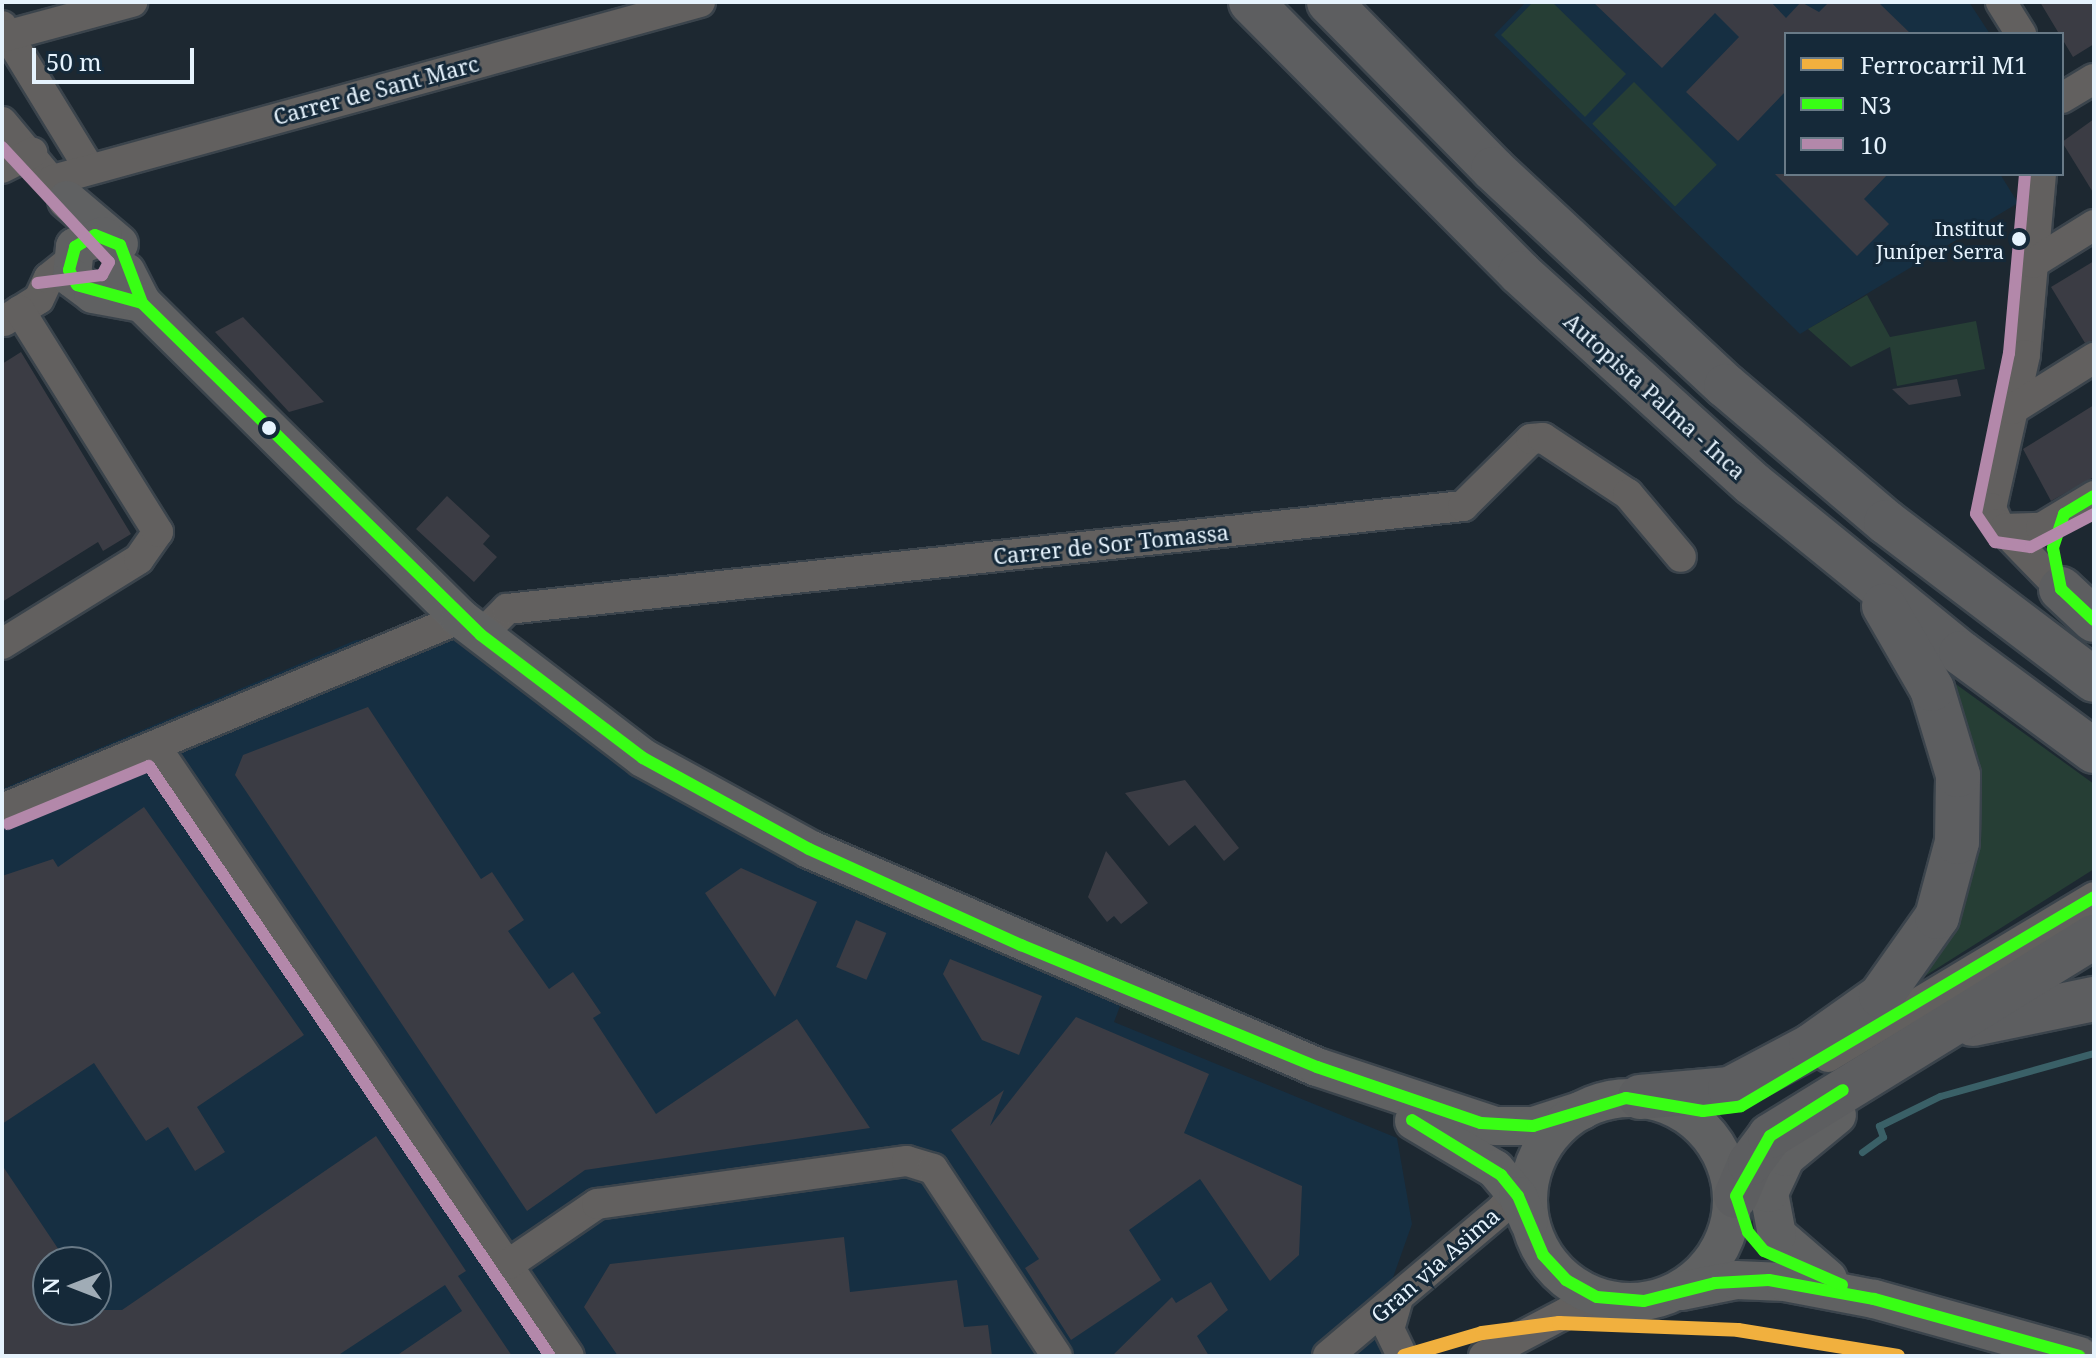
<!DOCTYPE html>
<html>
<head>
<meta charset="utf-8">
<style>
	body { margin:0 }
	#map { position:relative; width:2096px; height:1358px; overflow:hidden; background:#1d2831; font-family:"Noto Serif",serif }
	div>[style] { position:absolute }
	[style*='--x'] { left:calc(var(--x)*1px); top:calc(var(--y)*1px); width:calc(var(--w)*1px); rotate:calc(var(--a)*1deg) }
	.built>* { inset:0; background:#162f42 }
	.green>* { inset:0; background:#263e35; transform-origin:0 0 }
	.stream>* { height:7px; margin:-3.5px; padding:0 3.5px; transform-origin:3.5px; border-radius:3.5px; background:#3a6067 }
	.building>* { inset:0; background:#3b3c44; transform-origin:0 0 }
	.roads { filter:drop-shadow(2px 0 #3b444c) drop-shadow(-2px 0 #3b444c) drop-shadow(0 2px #3b444c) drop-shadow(0 -2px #3b444c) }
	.minor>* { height:30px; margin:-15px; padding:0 15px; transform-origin:15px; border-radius:15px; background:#62605f }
	.major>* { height:38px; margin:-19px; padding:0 19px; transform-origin:19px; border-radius:19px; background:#606162 }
	.major>.ring { margin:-19px; padding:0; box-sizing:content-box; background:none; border:38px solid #606162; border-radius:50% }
	.highway>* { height:44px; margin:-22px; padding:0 22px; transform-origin:22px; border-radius:22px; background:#5d5e60 }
	.bus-1>* { height:12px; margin:-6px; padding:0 6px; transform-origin:6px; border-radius:6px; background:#38ff14 }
	.bus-2>* { height:12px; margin:-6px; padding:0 6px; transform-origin:6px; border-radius:6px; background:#b388aa }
	.rail-1>* { height:14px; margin:-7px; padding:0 7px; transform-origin:7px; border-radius:7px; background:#f1b03e }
	.dots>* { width:22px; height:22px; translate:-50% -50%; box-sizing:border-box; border:4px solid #152939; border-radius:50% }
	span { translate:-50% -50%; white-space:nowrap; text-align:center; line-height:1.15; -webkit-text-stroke:6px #152939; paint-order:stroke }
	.bus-label { font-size:20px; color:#e6f3fd }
	.right { translate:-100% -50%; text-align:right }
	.street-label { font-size:22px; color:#e6f3fd }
	.frame { position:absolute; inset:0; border:4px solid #e6f3fd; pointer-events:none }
	.legend { position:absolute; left:1784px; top:32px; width:280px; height:144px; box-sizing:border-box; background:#152939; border:2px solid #697a87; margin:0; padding:10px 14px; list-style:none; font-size:24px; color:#e6f3fd }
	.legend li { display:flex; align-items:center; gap:16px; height:40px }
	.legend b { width:40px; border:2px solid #697a87 }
	.north { position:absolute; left:32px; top:1246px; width:80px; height:80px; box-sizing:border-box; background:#152939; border:2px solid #697a87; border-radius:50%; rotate:270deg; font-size:22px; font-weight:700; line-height:32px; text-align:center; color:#e6f3fd }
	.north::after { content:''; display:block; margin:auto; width:28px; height:36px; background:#a0acb6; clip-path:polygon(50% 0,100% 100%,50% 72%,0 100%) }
	.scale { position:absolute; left:32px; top:48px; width:162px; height:36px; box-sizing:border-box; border:4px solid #e6f3fd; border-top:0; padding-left:10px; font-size:24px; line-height:28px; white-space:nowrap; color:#e6f3fd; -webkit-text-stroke:6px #152939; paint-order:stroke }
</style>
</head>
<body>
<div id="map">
	<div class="built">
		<i style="clip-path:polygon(1526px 2px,1969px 2px,1990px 34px,1786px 34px,1786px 174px,2000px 174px,2018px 203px,1800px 334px,1494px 35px)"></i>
		<i style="clip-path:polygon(evenodd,462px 633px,643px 758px,1127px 988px,1114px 1022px,1397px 1138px,1412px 1224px,1373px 1334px,1390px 1356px,2px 1356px,2px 789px,356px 640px,462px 633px,48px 1262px,96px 1262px,96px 1310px,48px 1310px,48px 1262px)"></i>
	</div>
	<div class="green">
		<i style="clip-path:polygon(1533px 2px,1552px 2px,1626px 74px,1585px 117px,1501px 35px)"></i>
		<i style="left:1634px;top:82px;width:117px;height:59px;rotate:45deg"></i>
		<i style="clip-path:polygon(1867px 295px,1890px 337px,1976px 321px,1985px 369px,1897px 386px,1890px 347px,1851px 367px,1808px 329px)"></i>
		<i style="clip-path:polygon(1946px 677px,2094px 784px,2094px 869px,1925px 976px,1921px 971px,1942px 937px)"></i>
	</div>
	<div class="stream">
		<i style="--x:1862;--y:1152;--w:26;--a:-36"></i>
		<i style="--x:1883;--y:1137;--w:12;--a:-110"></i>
		<i style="--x:1879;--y:1126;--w:68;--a:-26.2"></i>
		<i style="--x:1940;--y:1096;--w:160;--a:-15.6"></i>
	</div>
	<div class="building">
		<i style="clip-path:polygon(1593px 2px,1771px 2px,1786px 18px,1801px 2px,1819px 12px,1829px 2px,1878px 2px,1911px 34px,1786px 34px,1786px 91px,1738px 141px,1686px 92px,1739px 37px,1715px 13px,1662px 68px)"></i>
		<i style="clip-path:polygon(2040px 2px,2094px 2px,2094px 44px,2073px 57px)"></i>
		<i style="clip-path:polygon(2094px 119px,2094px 194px,2062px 142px)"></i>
		<i style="clip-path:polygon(1775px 174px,1888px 174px,1864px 199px,1889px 224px,1857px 256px)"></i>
		<i style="clip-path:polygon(2094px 261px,2094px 340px,2085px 343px,2051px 287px)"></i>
		<i style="clip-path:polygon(243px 317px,324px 402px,289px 412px,215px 332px)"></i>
		<i style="clip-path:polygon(21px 352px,131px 534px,103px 551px,98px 542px,2px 602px,2px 364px)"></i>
		<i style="clip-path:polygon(1957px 379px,1961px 396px,1909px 405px,1892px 389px)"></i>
		<i style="clip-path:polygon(2094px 405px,2094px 477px,2051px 501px,2023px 449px)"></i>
		<i style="clip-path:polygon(447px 496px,490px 536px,483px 544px,497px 557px,474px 582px,416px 529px)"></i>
		<i style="clip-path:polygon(368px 707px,481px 879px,492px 872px,524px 920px,508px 931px,549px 989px,573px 972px,601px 1013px,593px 1018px,656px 1114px,797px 1019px,870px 1128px,585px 1170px,527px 1211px,235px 775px,243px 755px)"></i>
		<i style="clip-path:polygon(1185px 780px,1239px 848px,1224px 861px,1195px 825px,1169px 846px,1125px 793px)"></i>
		<i style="clip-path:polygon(144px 807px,304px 1035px,197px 1107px,225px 1152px,195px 1171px,168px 1127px,146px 1141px,94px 1063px,2px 1124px,2px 876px,53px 859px,58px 867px)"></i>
		<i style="clip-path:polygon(1106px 851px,1148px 903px,1121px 924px,1114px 916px,1107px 922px,1088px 897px)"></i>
		<i style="clip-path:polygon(741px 868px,817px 902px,775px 997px,705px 893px)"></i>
		<i style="left:856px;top:920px;width:33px;height:51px;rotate:23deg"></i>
		<i style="clip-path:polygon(950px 959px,1042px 996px,1019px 1055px,982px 1040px,943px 974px)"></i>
		<i style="clip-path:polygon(1076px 1017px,1209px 1074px,1184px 1133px,1302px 1186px,1299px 1255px,1270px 1281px,1200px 1179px,1129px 1230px,1161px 1280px,1071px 1340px,1025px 1268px,1039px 1259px,951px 1130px,1004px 1090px,990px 1126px)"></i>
		<i style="clip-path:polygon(376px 1136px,466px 1271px,458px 1276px,512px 1356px,396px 1356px,462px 1311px,445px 1285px,337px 1356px,2px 1356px,2px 1165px,67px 1262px,48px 1262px,48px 1310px,122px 1310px)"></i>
		<i style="clip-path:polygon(844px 1237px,850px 1292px,957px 1280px,964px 1327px,988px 1325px,992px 1356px,618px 1356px,584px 1307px,610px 1264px)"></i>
		<i style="clip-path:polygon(1211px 1282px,1228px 1310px,1197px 1336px,1209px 1356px,1112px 1356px,1172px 1297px,1176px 1303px)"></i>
	</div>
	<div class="roads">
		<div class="minor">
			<i style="--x:2001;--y:2;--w:38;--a:58"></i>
			<i style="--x:2;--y:26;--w:167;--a:58.5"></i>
			<i style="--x:2;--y:37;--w:135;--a:-15.1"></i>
			<i style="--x:2062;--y:98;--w:37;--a:-31"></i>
			<i style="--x:2;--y:122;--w:98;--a:50"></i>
			<i style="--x:2;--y:168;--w:34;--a:-27"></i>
			<i style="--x:2041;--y:174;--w:182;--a:95.1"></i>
			<i style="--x:2025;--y:355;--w:157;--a:102.5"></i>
			<i style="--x:1991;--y:508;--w:17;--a:66"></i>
			<i style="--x:1998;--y:524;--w:91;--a:45.9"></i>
			<i style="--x:53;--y:180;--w:671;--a:-15.38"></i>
			<i style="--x:2033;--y:263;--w:72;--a:-31.9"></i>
			<i style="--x:4;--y:321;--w:41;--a:-32.2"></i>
			<i style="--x:39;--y:299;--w:23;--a:-65"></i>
			<i style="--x:49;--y:278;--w:26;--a:-39"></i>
			<i style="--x:2013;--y:409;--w:96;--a:-32.2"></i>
			<i style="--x:2004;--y:529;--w:37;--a:-2"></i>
			<i style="--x:2041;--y:528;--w:62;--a:-31.1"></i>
			<i style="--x:481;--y:635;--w:37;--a:-45"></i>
			<i style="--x:507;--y:609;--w:962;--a:-6.15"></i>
			<i style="--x:1463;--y:506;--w:95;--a:-44.6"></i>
			<i style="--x:1531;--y:439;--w:12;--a:-5"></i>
			<i style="--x:1543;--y:438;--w:102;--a:33.4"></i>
			<i style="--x:1628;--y:494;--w:82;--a:49.9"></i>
			<i style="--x:2;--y:644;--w:161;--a:-31.8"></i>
			<i style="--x:139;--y:559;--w:33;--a:-55"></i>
			<i style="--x:158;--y:532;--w:261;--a:-122"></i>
			<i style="--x:155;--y:746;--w:737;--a:55.84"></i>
			<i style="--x:2;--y:809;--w:496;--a:-22.6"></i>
			<i style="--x:1828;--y:1057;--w:310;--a:-31"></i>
			<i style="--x:509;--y:1264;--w:107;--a:-34.3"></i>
			<i style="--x:597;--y:1204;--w:313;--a:-7.9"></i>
			<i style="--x:907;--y:1161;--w:27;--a:17"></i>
			<i style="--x:933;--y:1169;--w:224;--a:56.5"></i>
			<i style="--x:1398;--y:1298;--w:32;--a:106"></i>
			<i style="--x:1389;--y:1329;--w:30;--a:64"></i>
			<i style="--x:1328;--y:1356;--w:229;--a:-40.2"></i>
			<i style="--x:1503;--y:1208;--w:52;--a:-55.1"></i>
			<i style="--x:1484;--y:1356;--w:93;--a:-27.7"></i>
			<i style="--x:1566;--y:1313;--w:49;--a:-14"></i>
		</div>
		<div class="major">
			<i style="--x:67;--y:200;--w:68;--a:40.2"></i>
			<i style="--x:103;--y:236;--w:30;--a:159"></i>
			<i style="--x:75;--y:247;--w:31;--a:96"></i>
			<i style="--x:72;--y:278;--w:26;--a:37"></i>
			<i style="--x:93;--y:294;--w:50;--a:10.4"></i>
			<i style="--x:126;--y:272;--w:35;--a:63"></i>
			<i style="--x:142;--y:303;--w:448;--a:44.7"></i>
			<i style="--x:460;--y:618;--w:230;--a:37.4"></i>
			<i style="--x:643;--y:758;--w:189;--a:28.7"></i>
			<i style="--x:809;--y:849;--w:553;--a:23.23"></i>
			<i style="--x:1317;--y:1067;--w:188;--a:18.3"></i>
			<i style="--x:1495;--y:1126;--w:38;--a:0"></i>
			<i style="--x:1533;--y:1126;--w:52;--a:-17.7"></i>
			<i class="ring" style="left:1528px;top:1098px;width:166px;height:166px"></i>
			<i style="--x:1414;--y:1121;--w:94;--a:30.7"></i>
			<i style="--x:1495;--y:1169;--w:35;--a:50"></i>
			<i style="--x:1518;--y:1196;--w:28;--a:67"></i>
			<i style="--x:1828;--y:1279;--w:67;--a:-139.2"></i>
			<i style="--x:1777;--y:1235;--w:43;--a:-100.8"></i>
			<i style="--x:1769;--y:1193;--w:40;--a:-65"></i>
			<i style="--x:1786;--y:1157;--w:66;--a:-39.5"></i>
			<i style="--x:1681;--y:1291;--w:56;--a:-11.3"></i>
			<i style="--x:1736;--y:1280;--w:49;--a:2.3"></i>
			<i style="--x:1785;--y:1282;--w:91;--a:10.8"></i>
			<i style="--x:1874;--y:1299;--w:213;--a:15.5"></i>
		</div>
		<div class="highway">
			<i style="--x:1251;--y:2;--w:382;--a:45.2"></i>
			<i style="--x:1520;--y:273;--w:314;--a:42.2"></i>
			<i style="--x:1753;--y:484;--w:268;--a:39.1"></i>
			<i style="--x:1961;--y:653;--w:165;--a:36.4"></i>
			<i style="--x:1329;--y:2;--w:234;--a:45.5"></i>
			<i style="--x:1493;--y:169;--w:318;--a:43"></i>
			<i style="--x:1726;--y:386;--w:210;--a:40.4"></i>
			<i style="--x:1886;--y:522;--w:261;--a:37.2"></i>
			<i style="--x:2061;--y:589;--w:45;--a:43.2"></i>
			<i style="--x:1973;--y:1024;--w:124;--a:-11.7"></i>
			<i style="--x:1640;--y:1097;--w:90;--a:-5.1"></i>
			<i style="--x:1730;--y:1089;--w:92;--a:-28"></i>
			<i style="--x:1811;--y:1046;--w:86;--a:-35.5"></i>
			<i style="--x:1881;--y:996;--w:97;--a:-54.7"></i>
			<i style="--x:1937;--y:917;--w:78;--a:-75.1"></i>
			<i style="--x:1957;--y:842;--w:67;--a:-89.1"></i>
			<i style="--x:1958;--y:775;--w:90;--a:-106.8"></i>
			<i style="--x:1932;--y:689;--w:96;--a:-120"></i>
			<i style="--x:1736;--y:1196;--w:36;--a:-67"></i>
			<i style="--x:1750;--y:1163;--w:34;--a:-53"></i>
			<i style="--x:1770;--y:1136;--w:380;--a:-31.6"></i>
		</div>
	</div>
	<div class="bus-1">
		<i style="--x:95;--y:235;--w:27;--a:22"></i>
		<i style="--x:120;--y:245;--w:62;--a:69.2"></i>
		<i style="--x:142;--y:303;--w:67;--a:-164.5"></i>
		<i style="--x:77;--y:285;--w:17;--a:-118"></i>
		<i style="--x:69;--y:270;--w:24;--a:-75"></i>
		<i style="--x:75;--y:247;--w:23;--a:-31"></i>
		<i style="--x:142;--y:303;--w:474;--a:44.4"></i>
		<i style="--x:481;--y:635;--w:203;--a:37.2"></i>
		<i style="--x:643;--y:758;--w:189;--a:28.7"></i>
		<i style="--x:809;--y:849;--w:233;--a:24.4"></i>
		<i style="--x:1021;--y:945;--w:320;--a:22.4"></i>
		<i style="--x:1317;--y:1067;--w:173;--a:18.9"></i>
		<i style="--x:1481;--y:1123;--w:52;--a:3.3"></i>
		<i style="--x:1533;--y:1126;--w:97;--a:-16.8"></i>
		<i style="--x:1626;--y:1098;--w:78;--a:9.6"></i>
		<i style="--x:1703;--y:1111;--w:38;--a:-7"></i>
		<i style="--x:1741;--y:1106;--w:410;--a:-30.6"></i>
		<i style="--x:2094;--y:496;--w:35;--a:149"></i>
		<i style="--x:2064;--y:514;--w:36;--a:108"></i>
		<i style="--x:2053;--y:548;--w:42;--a:79"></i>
		<i style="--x:2061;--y:589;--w:45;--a:43.2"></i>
		<i style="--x:1412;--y:1120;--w:105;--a:31.7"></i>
		<i style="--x:1501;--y:1175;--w:27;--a:51"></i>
		<i style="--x:1518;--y:1196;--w:64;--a:67"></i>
		<i style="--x:1543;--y:1255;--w:34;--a:47"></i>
		<i style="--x:1566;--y:1280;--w:35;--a:29"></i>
		<i style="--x:1597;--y:1297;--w:47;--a:4.9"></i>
		<i style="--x:1644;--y:1301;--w:73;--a:-14.2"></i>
		<i style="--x:1715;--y:1283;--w:54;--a:-3.2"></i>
		<i style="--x:1769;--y:1280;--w:107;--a:10.3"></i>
		<i style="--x:1874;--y:1299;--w:213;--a:15.5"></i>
		<i style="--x:1842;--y:1285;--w:85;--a:-156.4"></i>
		<i style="--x:1764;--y:1251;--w:25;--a:-130"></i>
		<i style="--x:1748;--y:1232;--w:38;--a:-108"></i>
		<i style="--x:1736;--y:1196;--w:69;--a:-60.5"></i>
		<i style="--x:1770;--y:1136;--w:86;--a:-32.2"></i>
	</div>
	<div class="bus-2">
		<i style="--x:2;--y:147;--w:157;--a:47.1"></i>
		<i style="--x:109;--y:262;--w:15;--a:118"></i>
		<i style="--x:102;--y:275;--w:65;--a:173"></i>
		<i style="--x:2025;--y:174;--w:180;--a:95.1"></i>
		<i style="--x:2009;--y:353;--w:164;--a:101.6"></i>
		<i style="--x:1976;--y:514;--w:34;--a:56"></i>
		<i style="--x:1995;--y:542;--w:36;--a:8"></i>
		<i style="--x:2031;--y:547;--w:71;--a:-27.6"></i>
		<i style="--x:8;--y:824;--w:152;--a:-22.4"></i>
		<i style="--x:149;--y:766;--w:713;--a:55.8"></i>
	</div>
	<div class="rail-1">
		<i style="--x:1404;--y:1356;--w:81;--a:-16.4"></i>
		<i style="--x:1482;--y:1333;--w:78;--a:-7.4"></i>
		<i style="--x:1559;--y:1323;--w:179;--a:2.2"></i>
		<i style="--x:1738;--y:1330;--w:162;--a:9.2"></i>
	</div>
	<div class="dots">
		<i style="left:2019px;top:239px;background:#e6f3fd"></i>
		<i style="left:269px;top:428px;background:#e6f3fd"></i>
	</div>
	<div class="bus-label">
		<span class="right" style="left:2004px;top:240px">Institut<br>Juníper Serra</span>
	</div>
	<div class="street-label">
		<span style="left:376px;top:90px;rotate:-15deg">Carrer de Sant Marc</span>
		<span style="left:1655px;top:396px;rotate:42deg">Autopista Palma - Inca</span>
		<span style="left:1111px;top:544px;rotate:-6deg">Carrer de Sor Tomassa</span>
		<span style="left:1435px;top:1265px;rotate:-41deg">Gran via Asima</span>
	</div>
	<div class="frame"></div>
	<ul class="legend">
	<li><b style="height:10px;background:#f1b03e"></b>Ferrocarril M1</li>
	<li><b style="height:10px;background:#38ff14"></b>N3</li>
	<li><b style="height:10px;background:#b388aa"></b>10</li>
	</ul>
	<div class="north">N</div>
	<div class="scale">50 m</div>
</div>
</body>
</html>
